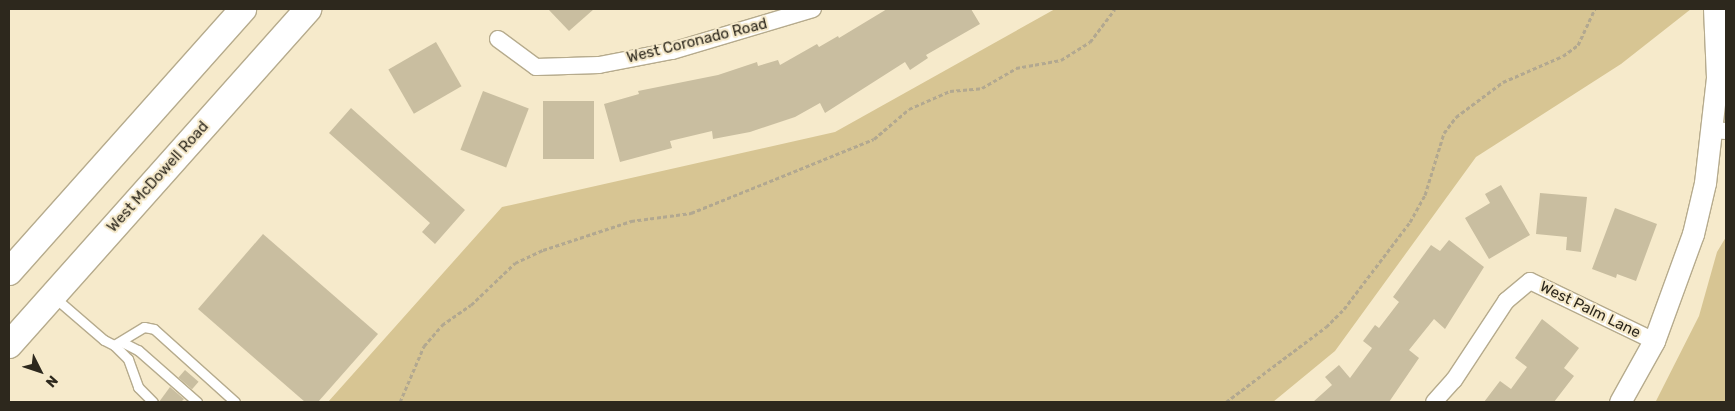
<!DOCTYPE html>
<html>
<head>
<meta charset="utf-8">
<style>
	body { margin:0 }
	#map { position:relative; width:1735px; height:411px; overflow:hidden; background:#f6eacb; font-family:Rubik,sans-serif }
	div>[style] { position:absolute }
	[style*='--x'] { left:calc(var(--x)*1px); top:calc(var(--y)*1px); width:calc(var(--w)*1px); rotate:calc(var(--a)*1deg) }
	.green>* { inset:0; background:#d7c593 }
	.building>* { inset:0; background:#c9bea0; transform-origin:0 0 }
	.path>* { height:3px; margin-top:-1.5px; transform-origin:0; background:repeating-linear-gradient(90deg,#b2a890 0 4px,transparent 0 6.5px) }
	.roads { filter:drop-shadow(1px 0 #b6ab8d) drop-shadow(-1px 0 #b6ab8d) drop-shadow(0 1px #b6ab8d) drop-shadow(0 -1px #b6ab8d) }
	.service>* { height:9px; margin:-4.5px; padding:0 4.5px; transform-origin:4.5px; border-radius:4.5px; background:#fff }
	.minor>* { height:16px; margin:-8px; padding:0 8px; transform-origin:8px; border-radius:8px; background:#fff }
	.tertiary>* { height:21px; margin:-10.5px; padding:0 10.5px; transform-origin:10.5px; border-radius:10.5px; background:#fff }
	.primary>* { height:26px; margin:-13px; padding:0 13px; transform-origin:13px; border-radius:13px; background:#fff }
	span { translate:-50% -50%; white-space:nowrap; text-align:center; line-height:1.15; -webkit-text-stroke:4.5px #f6eacb; paint-order:stroke }
	.street-label { font-size:15px; color:#2d281d }
	.frame { position:absolute; inset:0; border:10px solid #2d281d; pointer-events:none }
	.north { position:absolute; left:15px; top:346px; width:50px; height:50px; -webkit-text-stroke:4px #f6eacb; paint-order:stroke; rotate:131deg; font-size:14px; font-weight:700; line-height:20px; text-align:center; color:#2d281d }
	.north::after { content:''; display:block; margin:auto; width:18px; height:22px; background:#2d281d; clip-path:polygon(50% 0,100% 100%,50% 72%,0 100%) }
</style>
</head>
<body>
<div id="map">
	<div class="green">
		<i style="clip-path:polygon(1055px 9px,1691px 9px,1621px 64px,1476px 157px,1335px 351px,1273px 402px,328px 402px,502px 207px,835px 132px)"></i>
		<i style="clip-path:polygon(1726px 237px,1726px 402px,1659px 402px,1656px 401px,1699px 316px,1717px 252px)"></i>
	</div>
	<div class="building">
		<i style="clip-path:polygon(548px 9px,594px 9px,569px 31px)"></i>
		<i style="clip-path:polygon(887px 9px,971px 9px,980px 24px,926px 55px,928px 58px,910px 70px,905px 62px,825px 113px,820px 103px,795px 117px,750px 132px,713px 139px,712px 131px,670px 141px,672px 148px,620px 162px,604px 104px,639px 94px,638px 91px,718px 75px,757px 62px,758px 66px,778px 60px,780px 65px,817px 44px,819px 47px,838px 36px,839px 38px)"></i>
		<i style="left:436px;top:42px;width:51px;height:55px;rotate:60deg"></i>
		<i style="left:483px;top:91px;width:49px;height:63px;rotate:21deg"></i>
		<i style="left:594px;top:101px;width:58px;height:51px;rotate:90deg"></i>
		<i style="clip-path:polygon(351px 108px,465px 210px,435px 244px,422px 232px,430px 223px,329px 133px)"></i>
		<i style="clip-path:polygon(1501px 185px,1530px 235px,1489px 259px,1465px 218px,1490px 203px,1485px 194px)"></i>
		<i style="clip-path:polygon(1540px 193px,1587px 197px,1581px 252px,1566px 250px,1567px 237px,1536px 234px)"></i>
		<i style="clip-path:polygon(1615px 208px,1657px 224px,1636px 281px,1617px 274px,1616px 278px,1592px 269px)"></i>
		<i style="clip-path:polygon(263px 234px,378px 334px,318px 402px,305px 402px,198px 309px)"></i>
		<i style="clip-path:polygon(1449px 240px,1484px 267px,1445px 329px,1434px 319px,1409px 350px,1419px 358px,1389px 402px,1313px 402px,1332px 385px,1325px 377px,1339px 365px,1350px 378px,1372px 348px,1363px 341px,1375px 325px,1379px 328px,1399px 302px,1393px 297px,1431px 245px,1440px 251px)"></i>
		<i style="clip-path:polygon(1542px 319px,1579px 348px,1564px 368px,1574px 376px,1554px 402px,1484px 402px,1500px 381px,1511px 389px,1527px 367px,1515px 358px)"></i>
		<i style="left:185px;top:370px;width:18px;height:10px;rotate:41deg"></i>
		<i style="clip-path:polygon(170px 387px,184px 399px,181px 402px,159px 402px)"></i>
	</div>
	<div class="path">
		<i style="--x:400;--y:402;--w:61;--a:-66.8"></i>
		<i style="--x:424;--y:346;--w:28;--a:-49"></i>
		<i style="--x:442;--y:325;--w:35;--a:-35"></i>
		<i style="--x:471;--y:305;--w:61;--a:-43.7"></i>
		<i style="--x:515;--y:263;--w:31;--a:-25"></i>
		<i style="--x:543;--y:250;--w:93;--a:-18.2"></i>
		<i style="--x:631;--y:221;--w:61;--a:-7.6"></i>
		<i style="--x:691;--y:213;--w:197;--a:-22"></i>
		<i style="--x:874;--y:139;--w:46;--a:-40.6"></i>
		<i style="--x:909;--y:109;--w:45;--a:-23.7"></i>
		<i style="--x:950;--y:91;--w:32;--a:-5"></i>
		<i style="--x:982;--y:88;--w:39;--a:-30"></i>
		<i style="--x:1016;--y:68;--w:46;--a:-10.1"></i>
		<i style="--x:1061;--y:60;--w:34;--a:-32"></i>
		<i style="--x:1090;--y:42;--w:41;--a:-52.9"></i>
		<i style="--x:1226;--y:402;--w:125;--a:-36.9"></i>
		<i style="--x:1326;--y:327;--w:25;--a:-45"></i>
		<i style="--x:1344;--y:309;--w:109;--a:-52.8"></i>
		<i style="--x:1410;--y:222;--w:31;--a:-61"></i>
		<i style="--x:1425;--y:195;--w:65;--a:-73"></i>
		<i style="--x:1444;--y:133;--w:20;--a:-53"></i>
		<i style="--x:1456;--y:117;--w:59;--a:-36.7"></i>
		<i style="--x:1503;--y:82;--w:65;--a:-23.4"></i>
		<i style="--x:1563;--y:56;--w:19;--a:-36"></i>
		<i style="--x:1578;--y:45;--w:40;--a:-65"></i>
	</div>
	<div class="roads">
		<div class="service">
			<i style="--x:54;--y:297;--w:66;--a:40.7"></i>
			<i style="--x:104;--y:340;--w:11;--a:27"></i>
			<i style="--x:114;--y:345;--w:35;--a:-31"></i>
			<i style="--x:144;--y:327;--w:10;--a:11"></i>
			<i style="--x:154;--y:329;--w:109;--a:42"></i>
			<i style="--x:122;--y:342;--w:18;--a:27"></i>
			<i style="--x:138;--y:350;--w:79;--a:41.4"></i>
			<i style="--x:114;--y:345;--w:20;--a:45"></i>
			<i style="--x:128;--y:359;--w:30;--a:70"></i>
			<i style="--x:138;--y:387;--w:21;--a:45"></i>
		</div>
		<div class="minor">
			<i style="--x:498;--y:39;--w:47;--a:36.4"></i>
			<i style="--x:536;--y:67;--w:63;--a:-1.8"></i>
			<i style="--x:599;--y:65;--w:74;--a:-10.9"></i>
			<i style="--x:672;--y:51;--w:147;--a:-16.6"></i>
			<i style="--x:1711;--y:130;--w:15;--a:4"></i>
			<i style="--x:1434;--y:402;--w:30;--a:-48"></i>
			<i style="--x:1454;--y:380;--w:95;--a:-56.6"></i>
			<i style="--x:1506;--y:301;--w:31;--a:-40"></i>
			<i style="--x:1530;--y:281;--w:138;--a:25.8"></i>
		</div>
		<div class="tertiary">
			<i style="--x:1620;--y:402;--w:70;--a:-60.9"></i>
			<i style="--x:1654;--y:341;--w:114;--a:-70"></i>
			<i style="--x:1693;--y:234;--w:52;--a:-76.8"></i>
			<i style="--x:1705;--y:183;--w:107;--a:-83.5"></i>
			<i style="--x:1717;--y:77;--w:68;--a:-92.5"></i>
		</div>
		<div class="primary">
			<i style="--x:9;--y:272;--w:352;--a:-48.3"></i>
			<i style="--x:9;--y:345;--w:450;--a:-48.3"></i>
		</div>
	</div>
	<div class="street-label">
		<span style="left:697px;top:41px;rotate:-14deg">West Coronado Road</span>
		<span style="left:158px;top:177px;rotate:-48deg">West McDowell Road</span>
		<span style="left:1590px;top:310px;rotate:26deg">West Palm Lane</span>
	</div>
	<div class="frame"></div>
	<div class="north">N</div>
</div>
</body>
</html>
